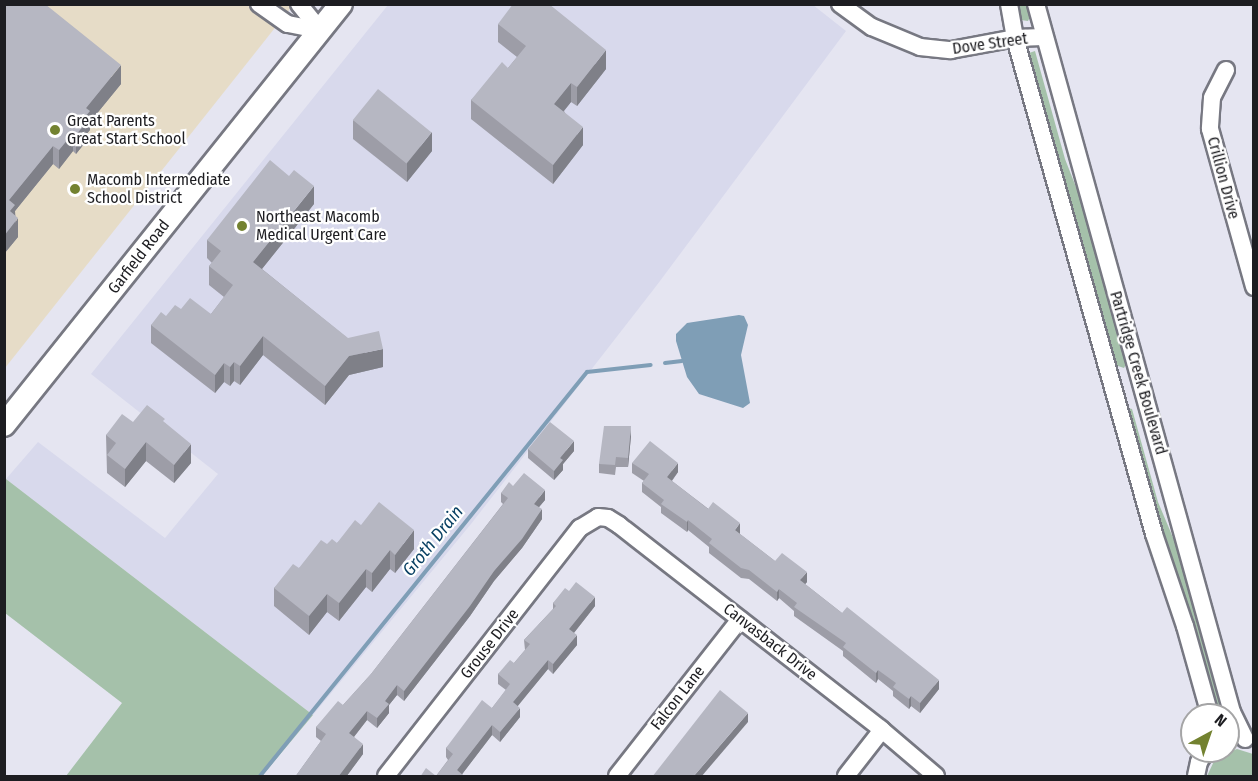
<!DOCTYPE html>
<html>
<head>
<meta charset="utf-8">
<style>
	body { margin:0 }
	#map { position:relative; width:1258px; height:781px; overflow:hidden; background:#e5e5f1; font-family:"Fira Sans Condensed",sans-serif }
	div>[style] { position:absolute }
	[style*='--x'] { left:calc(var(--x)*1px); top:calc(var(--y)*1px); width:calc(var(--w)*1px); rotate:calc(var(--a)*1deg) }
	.built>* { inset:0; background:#d8d9ec }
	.education>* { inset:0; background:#e6dcc7 }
	.green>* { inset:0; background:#a5c1aa }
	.water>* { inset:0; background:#7f9eb6 }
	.stream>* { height:4px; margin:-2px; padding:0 2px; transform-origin:2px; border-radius:2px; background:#7f9eb6 }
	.roads { filter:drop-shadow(2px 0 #777882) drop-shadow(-2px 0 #777882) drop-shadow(0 2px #777882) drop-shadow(0 -2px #777882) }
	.street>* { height:16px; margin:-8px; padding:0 8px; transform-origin:8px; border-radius:8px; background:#fff }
	.secondary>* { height:22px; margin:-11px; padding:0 11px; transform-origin:11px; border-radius:11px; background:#fff }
	.wall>* { inset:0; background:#9d9da7 }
	.shaded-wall>* { inset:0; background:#7f8088 }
	.building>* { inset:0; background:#b6b7c2; transform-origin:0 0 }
	.dots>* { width:16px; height:16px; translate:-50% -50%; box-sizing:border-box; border:3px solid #fff; border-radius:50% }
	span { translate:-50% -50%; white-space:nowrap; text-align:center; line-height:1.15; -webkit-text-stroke:4.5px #fff; paint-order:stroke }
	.street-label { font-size:16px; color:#1d1d21 }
	.poi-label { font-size:16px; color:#1d1d21 }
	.left { translate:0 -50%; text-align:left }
	.water-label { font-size:18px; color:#094163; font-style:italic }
	.frame { position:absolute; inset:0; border:6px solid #1d1d21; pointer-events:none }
	.north { position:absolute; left:1180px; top:703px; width:60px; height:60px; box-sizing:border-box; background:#fff; border:2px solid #a5a5a6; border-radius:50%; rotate:40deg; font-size:16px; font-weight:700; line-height:24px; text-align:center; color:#1d1d21 }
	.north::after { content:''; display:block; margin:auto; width:21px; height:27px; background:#738230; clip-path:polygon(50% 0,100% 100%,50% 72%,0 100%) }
</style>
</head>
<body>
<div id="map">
	<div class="built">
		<i style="clip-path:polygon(388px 5px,813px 5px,846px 31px,657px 285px,471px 524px,313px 715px,6px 479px,38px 442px,165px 538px,218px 474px,91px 374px)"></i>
	</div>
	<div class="education">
		<i style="clip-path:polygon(5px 5px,293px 5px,5px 368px)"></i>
	</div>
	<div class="green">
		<i style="clip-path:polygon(1017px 5px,1029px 5px,1031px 15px,1028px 21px,1021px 20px,1019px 17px)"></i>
		<i style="clip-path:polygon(1035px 51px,1065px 159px,1087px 215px,1127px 362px,1124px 368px,1115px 365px,1029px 53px)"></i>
		<i style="clip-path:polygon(1128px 408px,1132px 409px,1158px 502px,1182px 559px,1224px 712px,1218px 713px,1197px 635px,1161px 529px)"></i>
		<i style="clip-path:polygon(6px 479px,313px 715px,262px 776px,66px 776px,122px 703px,5px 613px)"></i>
		<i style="clip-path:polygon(1237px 749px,1253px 754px,1253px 776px,1207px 776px,1216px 757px)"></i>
	</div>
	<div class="water">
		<i style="clip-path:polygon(739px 315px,744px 316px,748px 325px,741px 355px,750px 403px,743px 408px,699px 394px,687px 377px,676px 341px,676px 334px,687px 323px)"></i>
	</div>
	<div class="stream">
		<i style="--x:665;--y:363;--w:17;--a:-7"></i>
		<i style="--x:260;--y:776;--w:520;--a:-51.01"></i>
		<i style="--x:587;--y:372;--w:64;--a:-6.2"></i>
	</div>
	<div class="roads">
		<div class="street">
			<i style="--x:259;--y:4;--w:35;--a:35"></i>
			<i style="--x:288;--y:24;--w:33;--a:11"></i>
			<i style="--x:299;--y:4;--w:33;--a:51"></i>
			<i style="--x:840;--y:4;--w:39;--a:36"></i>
			<i style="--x:872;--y:27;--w:52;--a:22.6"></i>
			<i style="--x:920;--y:47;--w:31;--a:6"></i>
			<i style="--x:951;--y:50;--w:65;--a:-10.6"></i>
			<i style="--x:1015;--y:38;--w:28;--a:-2"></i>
			<i style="--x:1009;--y:4;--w:35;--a:80"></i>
			<i style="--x:1015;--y:38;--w:515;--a:74.34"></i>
			<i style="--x:1154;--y:534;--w:97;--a:71.4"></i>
			<i style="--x:1185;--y:626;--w:92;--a:74.3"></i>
			<i style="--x:1036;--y:4;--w:735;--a:74.53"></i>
			<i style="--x:1232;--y:712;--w:30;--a:64"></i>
			<i style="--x:1226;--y:70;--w:31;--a:117"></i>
			<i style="--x:1212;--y:98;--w:31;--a:94"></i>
			<i style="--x:1210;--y:129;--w:164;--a:74.4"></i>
			<i style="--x:386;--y:776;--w:315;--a:-52"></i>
			<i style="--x:580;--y:528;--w:21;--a:-31"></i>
			<i style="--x:598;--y:517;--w:10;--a:6"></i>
			<i style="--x:608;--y:518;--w:13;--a:32"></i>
			<i style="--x:619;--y:525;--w:333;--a:37.9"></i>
			<i style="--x:882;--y:730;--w:71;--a:40.4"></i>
			<i style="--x:617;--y:776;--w:199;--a:-51.9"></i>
			<i style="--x:846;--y:776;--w:58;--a:-52"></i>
			<i style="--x:1196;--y:776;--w:14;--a:-78"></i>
			<i style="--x:1199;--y:762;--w:13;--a:-58"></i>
		</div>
		<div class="secondary">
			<i style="--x:4;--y:425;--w:539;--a:-51.32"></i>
		</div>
	</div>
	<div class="wall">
		<i style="clip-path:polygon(4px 4px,121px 84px,90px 122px,90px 130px,84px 137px,84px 144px,76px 154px,73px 151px,59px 169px,53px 164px,15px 211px,18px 237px,4px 254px)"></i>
		<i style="clip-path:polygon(498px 24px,606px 69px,577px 106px,571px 102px,564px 111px,583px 145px,553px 184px,471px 119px,471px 100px,508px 68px,517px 57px,498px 42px)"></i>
		<i style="clip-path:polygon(353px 120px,432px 151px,407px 182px,353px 139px)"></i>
		<i style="clip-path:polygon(314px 204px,262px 269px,383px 367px,349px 375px,325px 405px,263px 355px,240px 385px,234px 381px,230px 386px,224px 382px,215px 393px,151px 343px,151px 325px,181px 309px,211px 314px,224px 297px,209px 285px,209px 266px,212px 263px,207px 258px,207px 240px)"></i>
		<i style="clip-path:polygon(133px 422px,165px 423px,191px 463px,174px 483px,146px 461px,125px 487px,107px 473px,106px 435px)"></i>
		<i style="clip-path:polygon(631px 436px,628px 467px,616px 467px,615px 475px,599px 473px,599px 464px)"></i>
		<i style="clip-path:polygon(528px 449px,574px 451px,563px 464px,563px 470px,554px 480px,528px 458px)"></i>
		<i style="clip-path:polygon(632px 463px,678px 472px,672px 481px,740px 533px,740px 534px,775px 561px,807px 582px,805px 584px,939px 689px,920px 713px,911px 706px,909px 709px,893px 696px,893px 691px,878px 679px,876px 683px,843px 656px,843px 651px,794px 616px,794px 611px,779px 598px,777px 601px,749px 579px,741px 578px,709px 553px,709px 547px,688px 530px,687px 532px,661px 513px,661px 507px,642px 492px,642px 483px,644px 481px,632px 473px)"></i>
		<i style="clip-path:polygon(513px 486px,545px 500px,539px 507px,542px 519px,522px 548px,494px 581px,470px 616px,404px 701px,397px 695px,389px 705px,389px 713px,377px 728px,367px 720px,354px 737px,363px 754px,346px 777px,295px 777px,321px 741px,316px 737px,316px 727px,343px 705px,371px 674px,503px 504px,501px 502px,501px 493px)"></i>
		<i style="clip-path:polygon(361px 525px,414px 549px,395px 573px,390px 569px,372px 592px,366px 587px,339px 621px,327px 612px,309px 635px,274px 606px,274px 588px,299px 568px,337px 543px)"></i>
		<i style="clip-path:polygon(569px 591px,595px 606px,574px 633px,577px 645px,553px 674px,548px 669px,517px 706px,520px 717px,500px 742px,492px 735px,462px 774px,464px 777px,436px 776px,448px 760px,446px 757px,446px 748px,492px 708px,506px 690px,498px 684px,498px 674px,514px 663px,525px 650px,524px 640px,553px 609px,553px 603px)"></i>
	</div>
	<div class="shaded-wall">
		<i style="clip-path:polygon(606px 50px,606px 69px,577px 106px,577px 87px)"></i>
		<i style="clip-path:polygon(121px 65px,121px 84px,90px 122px,90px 130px,84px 137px,84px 144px,76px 154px,76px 135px,86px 108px)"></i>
		<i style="clip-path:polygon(571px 83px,571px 102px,554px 123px,554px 104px)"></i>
		<i style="clip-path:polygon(583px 127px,583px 145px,553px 184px,553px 165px)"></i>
		<i style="clip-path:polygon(432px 132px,432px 151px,407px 182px,407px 163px)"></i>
		<i style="clip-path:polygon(73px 133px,73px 151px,59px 169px,59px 150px)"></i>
		<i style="clip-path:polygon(53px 146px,53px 164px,15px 211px,15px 223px,18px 218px,18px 237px,4px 254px,4px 236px,9px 200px)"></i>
		<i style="clip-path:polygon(314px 186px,314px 204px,253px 280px,253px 262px)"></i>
		<i style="clip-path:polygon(263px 336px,263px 355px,240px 385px,240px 366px)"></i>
		<i style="clip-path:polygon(383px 349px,383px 367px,349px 375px,325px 405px,325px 386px,349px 356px)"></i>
		<i style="clip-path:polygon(234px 362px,234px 381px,230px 386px,230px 367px)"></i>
		<i style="clip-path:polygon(224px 363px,224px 382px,215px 393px,215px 375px)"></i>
		<i style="clip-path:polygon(631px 426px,631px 436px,628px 467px,628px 458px)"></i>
		<i style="clip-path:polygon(574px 441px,574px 451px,563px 464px,563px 470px,554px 480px,554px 471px,560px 458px)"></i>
		<i style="clip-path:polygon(146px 442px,146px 461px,125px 487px,125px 469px)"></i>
		<i style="clip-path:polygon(191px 444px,191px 463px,174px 483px,174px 465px)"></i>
		<i style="clip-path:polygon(678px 463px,678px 472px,667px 487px,667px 477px)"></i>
		<i style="clip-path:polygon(545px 490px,545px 500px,534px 513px,534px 504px)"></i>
		<i style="clip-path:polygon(542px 509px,542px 519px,522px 548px,494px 581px,470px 616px,404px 701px,404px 691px,494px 571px)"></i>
		<i style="clip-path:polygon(688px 520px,688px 530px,687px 532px,687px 522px)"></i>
		<i style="clip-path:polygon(740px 523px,740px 533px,735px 540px,735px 530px)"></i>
		<i style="clip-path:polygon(414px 530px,414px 549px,395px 573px,395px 555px)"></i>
		<i style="clip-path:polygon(390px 550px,390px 569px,372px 592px,372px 573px)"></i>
		<i style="clip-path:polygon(366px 569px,366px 587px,339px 621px,339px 603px)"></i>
		<i style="clip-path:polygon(807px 572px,807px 582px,800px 590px,800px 580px)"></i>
		<i style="clip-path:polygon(779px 589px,779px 598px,777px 601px,777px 592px)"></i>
		<i style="clip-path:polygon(327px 594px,327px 612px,309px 635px,309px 616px)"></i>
		<i style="clip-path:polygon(595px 597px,595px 606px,569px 639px,569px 629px)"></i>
		<i style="clip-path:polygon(6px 616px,6px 634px,4px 636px,4px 617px)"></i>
		<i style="clip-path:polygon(577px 635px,577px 645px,553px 674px,553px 664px)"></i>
		<i style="clip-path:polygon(548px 660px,548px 669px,513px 712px,513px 702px)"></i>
		<i style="clip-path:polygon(878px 670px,878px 679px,876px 683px,876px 673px)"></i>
		<i style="clip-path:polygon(939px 680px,939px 689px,920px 713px,920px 703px)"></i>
		<i style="clip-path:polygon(397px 685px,397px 695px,389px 705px,389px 713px,377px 728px,377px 718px,385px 701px)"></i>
		<i style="clip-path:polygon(911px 696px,911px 706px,909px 709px,909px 699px)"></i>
		<i style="clip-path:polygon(520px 708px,520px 717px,500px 742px,500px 732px)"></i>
		<i style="clip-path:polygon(367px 711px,367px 720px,349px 743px,349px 733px)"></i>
		<i style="clip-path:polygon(748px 713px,748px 722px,701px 777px,693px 777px)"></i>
		<i style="clip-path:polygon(492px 725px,492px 735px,460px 777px,457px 770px)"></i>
		<i style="clip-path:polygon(363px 744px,363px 754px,346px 777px,338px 777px)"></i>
	</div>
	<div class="building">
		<i style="clip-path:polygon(4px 4px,45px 4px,121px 65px,86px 108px,90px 111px,81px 122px,84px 125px,76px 135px,73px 133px,59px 150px,53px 146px,9px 200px,15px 205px,10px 211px,18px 218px,4px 236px)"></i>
		<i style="clip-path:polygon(513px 4px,549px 4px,606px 50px,577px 87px,571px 83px,554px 104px,583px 127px,553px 165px,471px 100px,502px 62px,508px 68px,526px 46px,498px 24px)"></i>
		<i style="left:378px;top:89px;width:69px;height:40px;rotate:39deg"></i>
		<i style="clip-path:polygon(270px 160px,289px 176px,294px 170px,314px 186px,253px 262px,348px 338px,379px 331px,383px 349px,349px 356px,325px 386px,263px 336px,240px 366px,234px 362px,230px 367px,224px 363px,215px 375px,151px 325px,161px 312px,166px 316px,175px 305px,181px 309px,190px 298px,211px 314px,233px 285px,209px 266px,221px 251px,207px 240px)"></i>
		<i style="clip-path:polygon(147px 405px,165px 419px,163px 421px,191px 444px,174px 465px,146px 442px,125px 469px,107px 455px,116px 443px,106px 435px,122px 414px,133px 422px)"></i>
		<i style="clip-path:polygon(550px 422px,574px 441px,560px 458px,563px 460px,554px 471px,528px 449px)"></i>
		<i style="clip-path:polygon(604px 426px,631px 426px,628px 458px,616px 457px,615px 465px,599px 464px)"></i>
		<i style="clip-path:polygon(650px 441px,678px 463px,667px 477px,708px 509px,713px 502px,740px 523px,735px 530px,775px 561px,782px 553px,807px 572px,800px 580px,842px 613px,847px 607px,939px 680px,920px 703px,911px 696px,909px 699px,893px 687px,896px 683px,878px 670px,876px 673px,843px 647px,846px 643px,794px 607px,797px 603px,779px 589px,777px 592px,749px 570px,741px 568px,709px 543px,712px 539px,688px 520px,687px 522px,661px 504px,664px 500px,642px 483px,649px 474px,632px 463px)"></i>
		<i style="clip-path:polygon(524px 473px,545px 490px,534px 504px,542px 509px,522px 539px,494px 571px,470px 606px,404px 691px,397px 685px,385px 701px,389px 704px,377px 718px,367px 711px,349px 733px,363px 744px,338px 777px,295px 777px,326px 734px,316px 727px,338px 701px,343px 705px,371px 674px,508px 498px,501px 493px,509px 482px,513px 486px)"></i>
		<i style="clip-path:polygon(379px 502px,414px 530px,395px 555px,390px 550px,372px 573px,366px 569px,339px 603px,327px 594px,309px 616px,274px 588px,293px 564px,299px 568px,321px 540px,327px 544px,332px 539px,337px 543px,355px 520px,361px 525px)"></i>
		<i style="clip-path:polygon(576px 582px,595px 597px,569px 629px,577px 635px,553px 664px,548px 660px,513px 702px,520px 708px,500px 732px,492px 725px,457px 770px,464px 776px,463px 777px,420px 777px,426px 768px,436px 776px,453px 754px,446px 748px,482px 700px,492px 708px,510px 684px,498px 674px,510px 660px,514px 663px,530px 644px,524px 640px,556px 606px,553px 603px,565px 588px,569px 591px)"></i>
		<i style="clip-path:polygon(720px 690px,748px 713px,693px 777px,652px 777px)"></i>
	</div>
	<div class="dots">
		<i style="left:55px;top:130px;background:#738230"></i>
		<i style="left:75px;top:189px;background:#738230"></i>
		<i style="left:242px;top:226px;background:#738230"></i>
	</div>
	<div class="street-label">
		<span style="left:990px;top:44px;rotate:-8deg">Dove Street</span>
		<span style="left:1223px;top:178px;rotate:75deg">Crillion Drive</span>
		<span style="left:139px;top:257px;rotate:-52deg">Garfield Road</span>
		<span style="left:1138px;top:373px;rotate:74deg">Partridge Creek Boulevard</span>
		<span style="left:770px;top:642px;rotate:38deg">Canvasback Drive</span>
		<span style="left:490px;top:644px;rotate:-52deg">Grouse Drive</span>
		<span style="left:678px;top:698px;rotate:-52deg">Falcon Lane</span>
	</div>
	<div class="poi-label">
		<span class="left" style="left:67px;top:130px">Great Parents<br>Great Start School</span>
		<span class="left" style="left:87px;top:189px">Macomb Intermediate<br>School District</span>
		<span class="left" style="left:256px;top:226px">Northeast Macomb<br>Medical Urgent Care</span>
	</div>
	<div class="water-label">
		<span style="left:433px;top:541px;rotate:-51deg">Groth Drain</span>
	</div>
	<div class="frame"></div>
	<div class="north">N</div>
</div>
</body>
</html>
